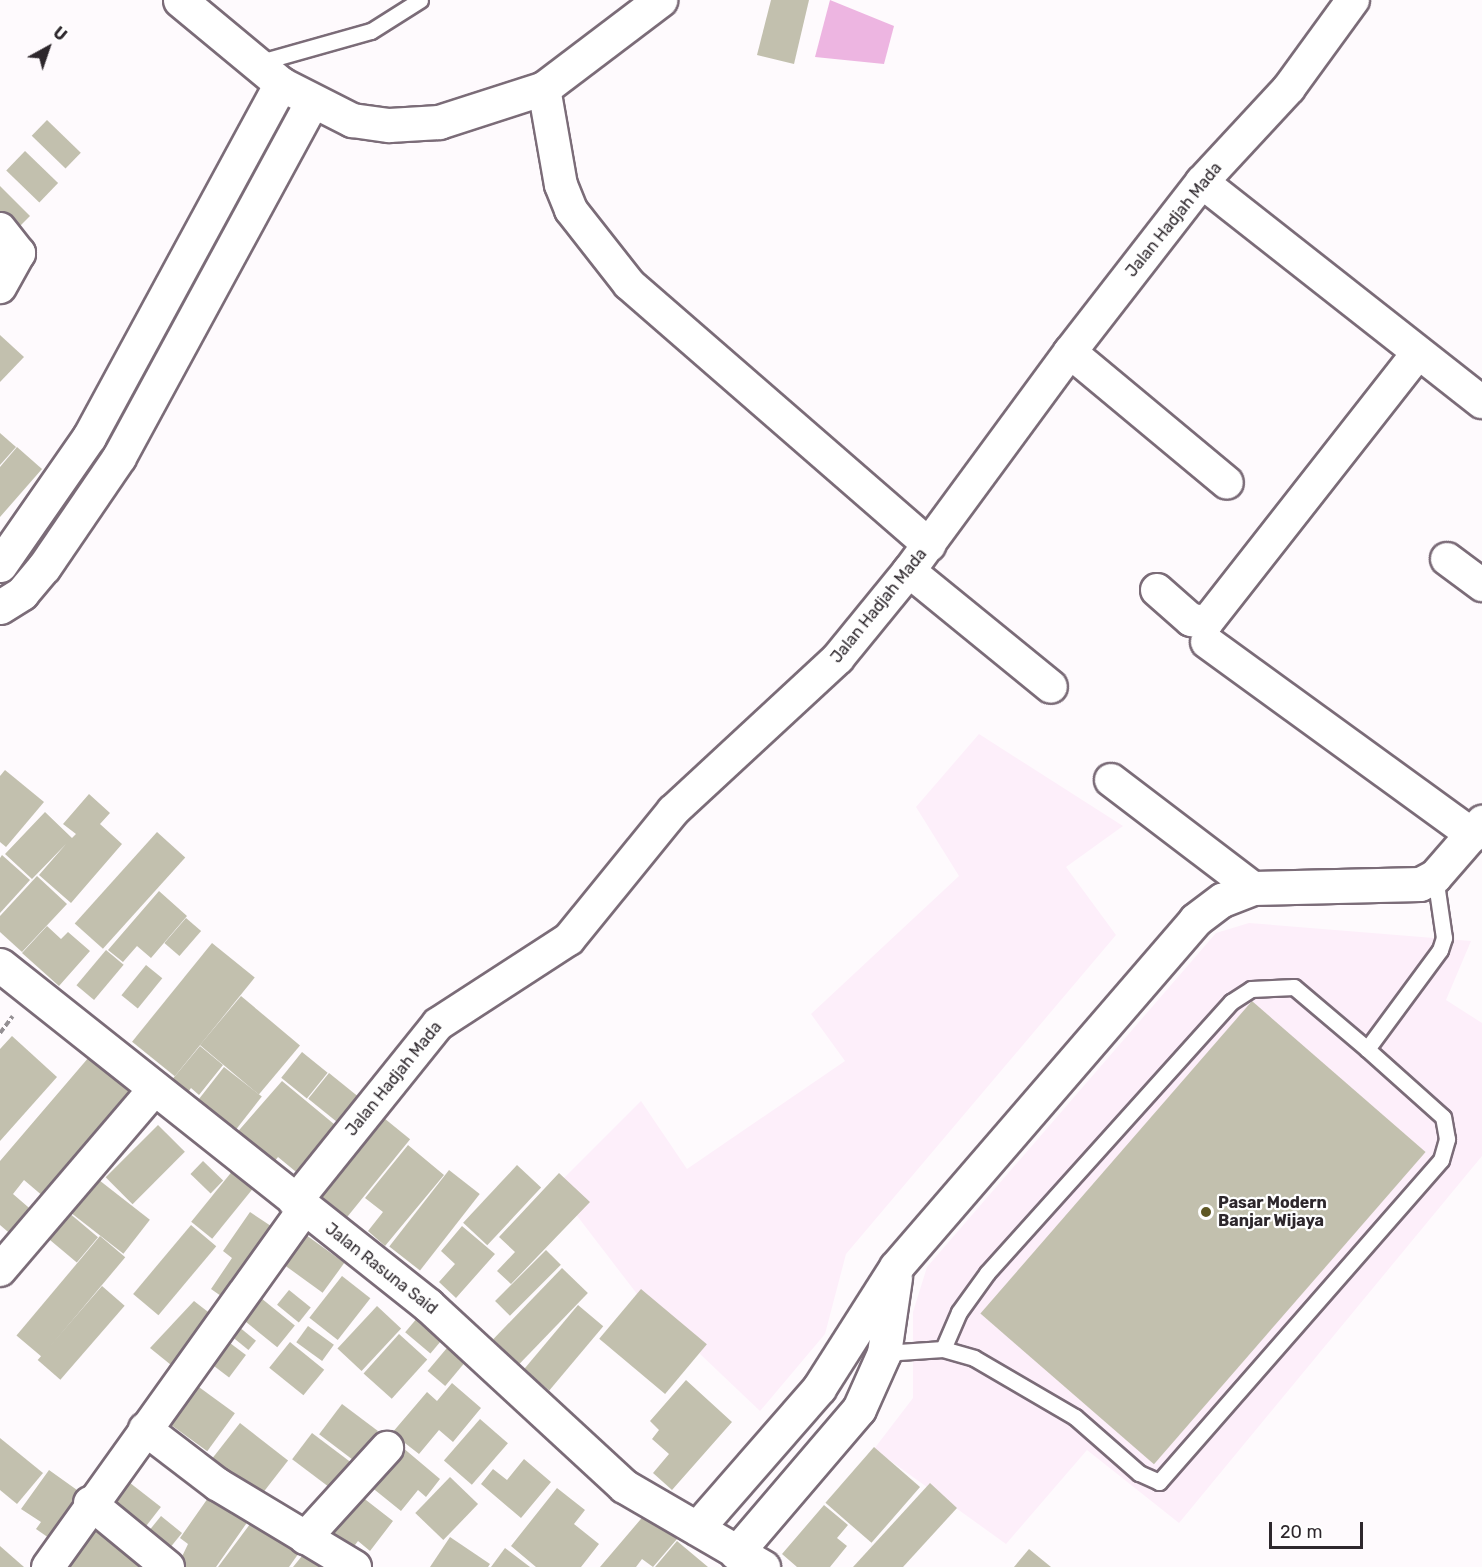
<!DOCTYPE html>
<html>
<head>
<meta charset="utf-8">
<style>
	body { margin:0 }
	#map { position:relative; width:1482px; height:1567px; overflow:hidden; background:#fefafd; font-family:Rubik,sans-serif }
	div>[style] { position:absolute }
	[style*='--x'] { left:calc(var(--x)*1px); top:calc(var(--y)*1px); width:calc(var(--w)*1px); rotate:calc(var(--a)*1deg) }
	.built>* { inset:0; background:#fdeffa }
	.green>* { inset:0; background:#edb5e1 }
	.building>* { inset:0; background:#c2c0ae; transform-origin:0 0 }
	.path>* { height:4px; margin-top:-2px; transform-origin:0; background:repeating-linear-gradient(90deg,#948f93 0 6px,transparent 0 9px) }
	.roads { filter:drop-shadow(2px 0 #7b6c78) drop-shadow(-2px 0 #7b6c78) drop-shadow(0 2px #7b6c78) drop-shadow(0 -2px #7b6c78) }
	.service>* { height:15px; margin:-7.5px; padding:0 7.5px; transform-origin:7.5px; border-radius:7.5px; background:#fff }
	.minor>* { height:32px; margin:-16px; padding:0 16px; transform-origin:16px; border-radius:16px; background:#fff }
	.tertiary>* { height:33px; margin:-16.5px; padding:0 16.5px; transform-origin:16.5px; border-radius:16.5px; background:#fff }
	.secondary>* { height:33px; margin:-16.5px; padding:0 16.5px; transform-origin:16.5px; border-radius:16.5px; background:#fff }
	.dots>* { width:16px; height:16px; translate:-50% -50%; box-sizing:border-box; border:3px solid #fff; border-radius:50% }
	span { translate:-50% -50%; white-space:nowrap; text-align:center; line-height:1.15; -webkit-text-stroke:4.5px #fff; paint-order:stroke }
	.street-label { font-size:16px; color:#2d272c }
	.poi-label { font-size:16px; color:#2d272c; font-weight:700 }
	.left { translate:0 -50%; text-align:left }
	.north { position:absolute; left:18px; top:18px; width:60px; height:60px; -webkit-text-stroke:4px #fff; paint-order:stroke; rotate:40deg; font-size:16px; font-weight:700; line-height:24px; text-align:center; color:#2d272c }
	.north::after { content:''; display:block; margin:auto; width:21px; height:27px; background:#2d272c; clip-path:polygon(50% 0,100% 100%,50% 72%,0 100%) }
	.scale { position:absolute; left:1269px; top:1522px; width:94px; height:27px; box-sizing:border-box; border:3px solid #2d272c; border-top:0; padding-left:8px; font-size:18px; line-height:21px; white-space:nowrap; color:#2d272c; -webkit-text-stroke:4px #fff; paint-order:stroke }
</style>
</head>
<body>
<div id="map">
	<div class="built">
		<i style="clip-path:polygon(979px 734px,1123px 826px,1066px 867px,1116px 935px,846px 1254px,825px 1334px,760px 1411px,637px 1294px,555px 1187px,641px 1101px,687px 1169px,845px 1061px,811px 1014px,959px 876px,916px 807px)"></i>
		<i style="clip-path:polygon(1249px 923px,1471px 941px,1446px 1000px,1482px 1023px,1482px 1156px,1179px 1523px,1087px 1450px,1006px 1544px,874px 1449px,913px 1398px,913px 1312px,927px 1267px,1216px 933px)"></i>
	</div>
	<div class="green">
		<i style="clip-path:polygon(830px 0,894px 26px,884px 64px,815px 57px)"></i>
	</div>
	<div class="building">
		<i style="clip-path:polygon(771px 0,809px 0,794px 64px,757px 55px)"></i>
		<i style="left:47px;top:120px;width:47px;height:22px;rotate:44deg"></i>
		<i style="left:25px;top:151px;width:46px;height:27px;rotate:44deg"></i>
		<i style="clip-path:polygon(0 186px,30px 216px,13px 233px,0 220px)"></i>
		<i style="clip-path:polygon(0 335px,24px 357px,0 382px)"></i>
		<i style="clip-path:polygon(0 433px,16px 447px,0 465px)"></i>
		<i style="clip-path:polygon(17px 447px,42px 469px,0 517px,0 467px)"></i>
		<i style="clip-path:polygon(5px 770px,44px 802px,6px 847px,0 842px,0 776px)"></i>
		<i style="clip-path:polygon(89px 794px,110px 813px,100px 824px,122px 844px,71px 903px,39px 875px,66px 844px,32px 879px,5px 854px,45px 812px,72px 838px,76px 834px,63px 824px)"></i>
		<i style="left:157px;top:832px;width:38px;height:123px;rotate:42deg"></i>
		<i style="clip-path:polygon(2px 855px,30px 880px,0 913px,0 858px)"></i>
		<i style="clip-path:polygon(37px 876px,67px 904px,22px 952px,0 932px,0 916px)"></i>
		<i style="clip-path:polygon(159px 891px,187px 916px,151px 958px,137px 946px,123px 962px,108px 950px)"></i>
		<i style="left:186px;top:918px;width:20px;height:33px;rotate:41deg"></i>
		<i style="clip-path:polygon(47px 926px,61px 939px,68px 932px,90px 951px,59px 986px,22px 953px)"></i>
		<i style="left:212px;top:943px;width:55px;height:127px;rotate:39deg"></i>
		<i style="left:106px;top:950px;width:23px;height:46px;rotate:40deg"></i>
		<i style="left:146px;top:965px;width:21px;height:39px;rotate:39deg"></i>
		<i style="left:241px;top:996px;width:77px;height:64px;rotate:40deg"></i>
		<i style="left:1252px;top:1001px;width:230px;height:414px;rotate:41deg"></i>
		<i style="clip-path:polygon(12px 1036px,57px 1077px,0 1141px,0 1049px)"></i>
		<i style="clip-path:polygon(200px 1046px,223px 1065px,199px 1095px,191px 1088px,186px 1095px,170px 1082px)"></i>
		<i style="left:302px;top:1052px;width:33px;height:33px;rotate:39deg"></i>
		<i style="clip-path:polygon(89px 1057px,138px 1100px,51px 1203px,24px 1180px,13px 1194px,35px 1213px,14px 1237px,0 1225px,0 1161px)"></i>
		<i style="left:224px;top:1067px;width:48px;height:47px;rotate:38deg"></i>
		<i style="left:329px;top:1073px;width:45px;height:33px;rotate:39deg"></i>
		<i style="clip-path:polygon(282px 1081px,340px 1129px,301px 1176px,278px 1157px,270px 1167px,234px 1136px)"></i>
		<i style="left:379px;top:1114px;width:40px;height:100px;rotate:39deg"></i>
		<i style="left:158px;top:1125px;width:38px;height:74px;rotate:45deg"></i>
		<i style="clip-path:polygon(408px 1145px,444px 1175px,385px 1246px,368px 1231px,383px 1212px,365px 1198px)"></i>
		<i style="left:203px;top:1161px;width:28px;height:18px;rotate:44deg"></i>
		<i style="left:517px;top:1165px;width:33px;height:79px;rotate:43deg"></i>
		<i style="left:234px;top:1169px;width:27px;height:68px;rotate:39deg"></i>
		<i style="left:449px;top:1170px;width:39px;height:97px;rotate:38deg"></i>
		<i style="left:90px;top:1173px;width:76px;height:43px;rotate:38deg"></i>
		<i style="clip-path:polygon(559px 1173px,590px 1202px,511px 1284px,497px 1271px,515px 1252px,499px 1237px)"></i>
		<i style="left:62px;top:1207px;width:47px;height:33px;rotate:40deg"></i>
		<i style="clip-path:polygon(250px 1212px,280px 1232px,231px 1303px,211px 1289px,232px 1258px,223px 1251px)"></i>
		<i style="left:191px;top:1225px;width:33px;height:90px;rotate:40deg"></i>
		<i style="clip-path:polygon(462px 1226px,495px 1254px,456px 1298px,439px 1282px,455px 1264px,441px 1251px)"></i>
		<i style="left:295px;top:1227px;width:61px;height:37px;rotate:36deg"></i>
		<i style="left:100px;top:1236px;width:33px;height:130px;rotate:40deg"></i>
		<i style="left:546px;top:1250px;width:21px;height:72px;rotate:45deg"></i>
		<i style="left:562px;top:1268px;width:36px;height:99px;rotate:44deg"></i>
		<i style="left:342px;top:1276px;width:36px;height:53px;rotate:38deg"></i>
		<i style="left:102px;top:1286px;width:30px;height:98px;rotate:41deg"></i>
		<i style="left:641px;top:1289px;width:86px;height:65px;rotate:40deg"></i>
		<i style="left:289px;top:1290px;width:28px;height:19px;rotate:39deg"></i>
		<i style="left:256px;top:1294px;width:50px;height:28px;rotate:39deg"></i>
		<i style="clip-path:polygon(194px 1301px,212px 1315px,176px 1369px,150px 1348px)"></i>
		<i style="left:578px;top:1305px;width:33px;height:84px;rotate:40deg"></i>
		<i style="left:377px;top:1306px;width:33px;height:58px;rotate:43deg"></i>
		<i style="left:418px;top:1317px;width:33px;height:20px;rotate:40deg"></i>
		<i style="left:228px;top:1318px;width:36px;height:12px;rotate:39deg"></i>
		<i style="left:308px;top:1326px;width:32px;height:20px;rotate:36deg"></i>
		<i style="left:218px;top:1334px;width:35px;height:28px;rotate:37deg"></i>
		<i style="left:399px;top:1334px;width:38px;height:53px;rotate:42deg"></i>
		<i style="left:290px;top:1342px;width:44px;height:33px;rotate:39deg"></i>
		<i style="left:452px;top:1342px;width:23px;height:38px;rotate:40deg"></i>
		<i style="clip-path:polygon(686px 1380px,732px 1422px,672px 1490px,653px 1473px,669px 1454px,652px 1439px,659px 1430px,650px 1421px)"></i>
		<i style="left:192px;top:1382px;width:53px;height:47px;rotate:36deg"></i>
		<i style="clip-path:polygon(452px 1383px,481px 1408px,453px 1442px,439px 1430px,419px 1454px,392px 1433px,427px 1392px,437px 1401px)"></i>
		<i style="left:342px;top:1404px;width:45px;height:38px;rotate:37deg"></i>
		<i style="left:480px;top:1419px;width:37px;height:55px;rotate:41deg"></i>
		<i style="left:240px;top:1423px;width:61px;height:55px;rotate:38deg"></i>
		<i style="left:312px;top:1433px;width:54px;height:33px;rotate:37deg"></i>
		<i style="clip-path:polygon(0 1438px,43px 1473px,17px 1504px,0 1490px)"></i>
		<i style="clip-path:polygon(402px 1447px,440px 1479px,426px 1497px,418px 1490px,401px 1511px,370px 1486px)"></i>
		<i style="left:874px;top:1447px;width:61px;height:74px;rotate:41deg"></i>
		<i style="clip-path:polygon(524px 1459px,551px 1482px,521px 1518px,481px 1484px,493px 1469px,507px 1480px)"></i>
		<i style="clip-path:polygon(49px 1470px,91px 1500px,59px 1545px,36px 1529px,41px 1522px,21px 1509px)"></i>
		<i style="left:116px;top:1472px;width:57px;height:30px;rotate:38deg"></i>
		<i style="left:450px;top:1477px;width:39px;height:50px;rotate:44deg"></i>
		<i style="clip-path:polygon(930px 1483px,957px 1508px,903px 1567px,853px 1567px)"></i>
		<i style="clip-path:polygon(215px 1488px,253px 1514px,216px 1567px,177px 1567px,188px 1544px,180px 1538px)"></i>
		<i style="clip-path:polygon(557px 1488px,585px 1510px,574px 1524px,599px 1544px,581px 1567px,536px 1567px,511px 1546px)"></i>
		<i style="clip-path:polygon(357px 1493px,393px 1521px,370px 1551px,358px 1541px,352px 1549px,328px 1530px)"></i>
		<i style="clip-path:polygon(824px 1505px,848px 1525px,837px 1538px,847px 1546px,830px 1567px,797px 1567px,782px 1554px)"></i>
		<i style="clip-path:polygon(646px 1513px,677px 1539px,653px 1567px,642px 1559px,636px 1567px,600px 1567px)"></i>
		<i style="clip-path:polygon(98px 1515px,163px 1567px,70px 1567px,62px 1560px)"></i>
		<i style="left:161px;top:1516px;width:27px;height:28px;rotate:39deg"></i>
		<i style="clip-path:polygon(256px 1516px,301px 1550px,289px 1567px,218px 1567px)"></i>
		<i style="clip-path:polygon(450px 1537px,490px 1564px,488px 1567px,430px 1567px)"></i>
		<i style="clip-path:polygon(677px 1541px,708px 1567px,655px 1567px)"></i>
		<i style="clip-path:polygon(0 1546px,24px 1567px,0 1567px)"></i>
		<i style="clip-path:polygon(310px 1546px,337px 1567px,293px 1567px)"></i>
		<i style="clip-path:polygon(505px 1548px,530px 1567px,491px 1567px)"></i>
		<i style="clip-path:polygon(1029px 1549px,1051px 1567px,1014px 1567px)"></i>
	</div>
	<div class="path">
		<i style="--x:0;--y:1033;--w:21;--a:-53"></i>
	</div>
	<div class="roads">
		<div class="service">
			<i style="--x:257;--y:63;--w:118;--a:-15.7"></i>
			<i style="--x:371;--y:31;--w:58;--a:-32.3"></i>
			<i style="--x:943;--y:1349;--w:40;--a:-66.6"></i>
			<i style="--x:959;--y:1312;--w:48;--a:-54.3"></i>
			<i style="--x:987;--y:1273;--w:365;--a:-48"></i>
			<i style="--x:1231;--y:1002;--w:24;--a:-33"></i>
			<i style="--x:1251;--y:989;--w:43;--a:-2.7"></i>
			<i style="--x:1294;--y:987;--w:96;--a:40.3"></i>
			<i style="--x:884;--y:1353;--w:59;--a:-3.9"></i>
			<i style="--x:943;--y:1349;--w:32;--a:16"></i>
			<i style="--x:974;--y:1358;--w:117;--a:30.3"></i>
			<i style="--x:1075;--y:1417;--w:85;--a:41.2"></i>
			<i style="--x:1139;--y:1473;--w:22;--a:24"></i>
			<i style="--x:1159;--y:1482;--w:428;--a:-48.8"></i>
			<i style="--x:1441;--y:1160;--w:22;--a:-74"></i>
			<i style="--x:1447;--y:1139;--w:22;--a:-100"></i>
			<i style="--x:1443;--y:1117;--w:102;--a:-138.2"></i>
			<i style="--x:1367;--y:1049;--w:123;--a:-53.6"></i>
			<i style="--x:1440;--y:950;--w:13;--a:-72"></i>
			<i style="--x:1444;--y:938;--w:63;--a:-98.3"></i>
		</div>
		<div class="minor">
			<i style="--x:544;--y:88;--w:98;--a:80.1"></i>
			<i style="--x:561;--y:185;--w:27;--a:68"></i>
			<i style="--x:571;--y:210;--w:94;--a:51.9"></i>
			<i style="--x:629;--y:284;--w:398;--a:41"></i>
			<i style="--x:1202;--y:182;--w:356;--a:38.2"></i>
			<i style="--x:0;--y:229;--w:31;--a:52"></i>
			<i style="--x:19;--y:253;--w:39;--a:119"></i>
			<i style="--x:1070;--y:352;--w:204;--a:39.8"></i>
			<i style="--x:1447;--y:559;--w:44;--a:36.6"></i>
			<i style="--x:909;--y:571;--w:183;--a:39.2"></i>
			<i style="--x:1157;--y:590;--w:45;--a:41.4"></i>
			<i style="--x:1191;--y:620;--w:16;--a:7"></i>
			<i style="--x:1207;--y:622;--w:342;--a:-51.9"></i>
			<i style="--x:1207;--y:642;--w:329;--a:36"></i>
			<i style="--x:1111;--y:780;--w:178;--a:37.3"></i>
			<i style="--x:295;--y:1202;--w:228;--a:-51.2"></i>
			<i style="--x:438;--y:1024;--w:156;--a:-33"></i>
			<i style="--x:569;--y:939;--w:165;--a:-50.9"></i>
			<i style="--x:673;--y:811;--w:225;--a:-42.8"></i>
			<i style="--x:838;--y:658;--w:112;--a:-50.8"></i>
			<i style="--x:909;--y:571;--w:272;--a:-53.7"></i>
			<i style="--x:1070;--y:352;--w:215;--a:-52.2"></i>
			<i style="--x:1202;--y:182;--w:128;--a:-47.2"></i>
			<i style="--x:1289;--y:88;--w:109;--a:-54"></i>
			<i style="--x:0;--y:1270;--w:235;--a:-49.5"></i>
			<i style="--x:145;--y:1429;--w:91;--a:37.4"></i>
			<i style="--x:217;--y:1484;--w:161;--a:31"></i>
			<i style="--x:90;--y:1503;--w:101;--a:39.4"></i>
			<i style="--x:305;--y:1538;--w:122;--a:-47.7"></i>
			<i style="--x:48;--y:1567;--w:440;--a:-54.4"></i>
		</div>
		<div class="tertiary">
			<i style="--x:180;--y:0;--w:131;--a:39.7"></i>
			<i style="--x:281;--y:84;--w:80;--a:26.9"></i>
			<i style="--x:352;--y:120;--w:37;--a:8"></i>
			<i style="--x:389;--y:125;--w:50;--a:-3.4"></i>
			<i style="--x:439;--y:122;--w:110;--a:-17.9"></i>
			<i style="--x:544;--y:88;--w:146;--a:-37.2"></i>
			<i style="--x:0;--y:565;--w:156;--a:-55.2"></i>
			<i style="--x:89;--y:437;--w:402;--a:-61.5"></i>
			<i style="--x:0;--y:607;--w:26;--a:-32"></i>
			<i style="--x:22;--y:593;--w:34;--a:-50"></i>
			<i style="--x:44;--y:567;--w:133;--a:-55.7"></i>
			<i style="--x:119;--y:457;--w:404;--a:-61.5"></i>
			<i style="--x:697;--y:1528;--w:186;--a:-48.9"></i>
			<i style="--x:819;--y:1388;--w:143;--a:-57.5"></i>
			<i style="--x:896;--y:1267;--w:458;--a:-49.2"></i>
			<i style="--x:1195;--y:920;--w:34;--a:-37"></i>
			<i style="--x:1222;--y:900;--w:33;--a:-21"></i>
			<i style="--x:1253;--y:888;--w:167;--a:-1.4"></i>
			<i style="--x:1420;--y:884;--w:17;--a:-28"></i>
			<i style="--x:1435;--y:876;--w:72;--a:-49"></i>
			<i style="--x:736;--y:1553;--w:189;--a:-49.5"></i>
			<i style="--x:859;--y:1409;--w:61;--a:-65.9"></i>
			<i style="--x:884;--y:1353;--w:76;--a:-81.7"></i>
		</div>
		<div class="secondary">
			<i style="--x:0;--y:965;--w:547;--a:38.46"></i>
			<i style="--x:428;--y:1305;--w:267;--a:42.7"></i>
			<i style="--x:624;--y:1486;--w:161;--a:30.2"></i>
		</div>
	</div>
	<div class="dots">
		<i style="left:1206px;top:1212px;background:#5e5724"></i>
	</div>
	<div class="street-label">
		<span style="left:1174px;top:220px;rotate:-51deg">Jalan Hadjah Mada</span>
		<span style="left:879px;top:606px;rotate:-51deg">Jalan Hadjah Mada</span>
		<span style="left:394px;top:1079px;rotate:-51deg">Jalan Hadjah Mada</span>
		<span style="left:381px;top:1269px;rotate:38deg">Jalan Rasuna Said</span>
	</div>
	<div class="poi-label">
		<span class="left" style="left:1218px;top:1212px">Pasar Modern<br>Banjar Wijaya</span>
	</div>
	<div class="north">U</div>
	<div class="scale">20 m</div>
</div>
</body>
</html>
